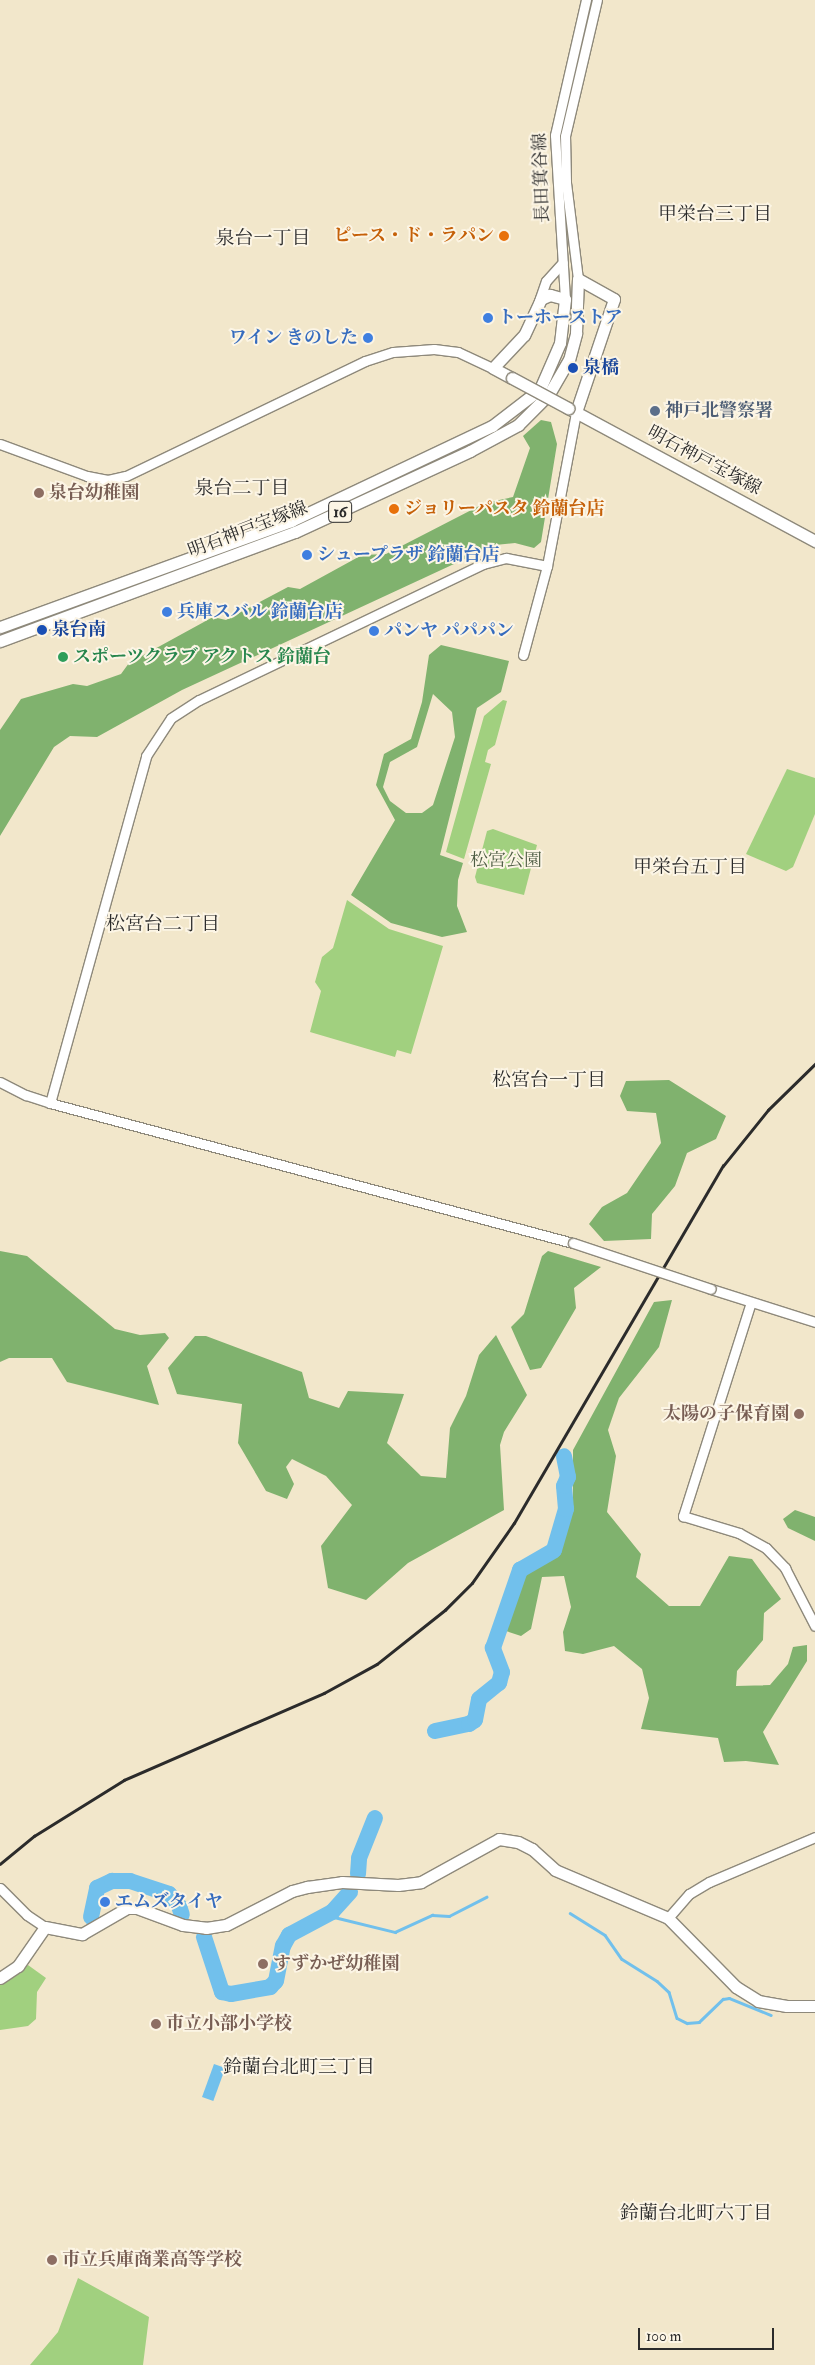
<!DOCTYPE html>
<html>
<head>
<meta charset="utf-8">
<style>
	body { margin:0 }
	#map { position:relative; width:815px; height:2365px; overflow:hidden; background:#f2e7cb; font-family:"IM FELL Double Pica","Noto Serif JP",serif }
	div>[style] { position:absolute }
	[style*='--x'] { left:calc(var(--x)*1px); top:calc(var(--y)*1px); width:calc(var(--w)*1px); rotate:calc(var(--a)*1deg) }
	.green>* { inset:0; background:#a1d07f }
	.forest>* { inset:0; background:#80b26e }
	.water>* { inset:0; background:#71c0ec; transform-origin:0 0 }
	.stream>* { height:2.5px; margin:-1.25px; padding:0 1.25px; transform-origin:1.25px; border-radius:1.25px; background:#71c0ec }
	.river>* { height:16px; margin:-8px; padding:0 8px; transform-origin:8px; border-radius:8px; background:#71c0ec }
	.roads { filter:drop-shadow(1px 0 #8e897b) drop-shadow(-1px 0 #8e897b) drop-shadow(0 1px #8e897b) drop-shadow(0 -1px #8e897b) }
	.minor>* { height:9px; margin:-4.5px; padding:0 4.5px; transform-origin:4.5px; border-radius:4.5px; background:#fff }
	.major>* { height:11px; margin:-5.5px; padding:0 5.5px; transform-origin:5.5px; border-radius:5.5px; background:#fff }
	.rail>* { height:2.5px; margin:-1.25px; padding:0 1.25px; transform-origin:1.25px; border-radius:1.25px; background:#2b2b2b }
	.bridges { filter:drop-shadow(1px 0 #8e897b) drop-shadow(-1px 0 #8e897b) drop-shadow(0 1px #8e897b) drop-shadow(0 -1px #8e897b) }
	.minor-bridge>* { height:9px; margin:-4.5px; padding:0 4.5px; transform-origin:4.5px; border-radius:4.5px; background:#fff }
	.major-bridge>* { height:11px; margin:-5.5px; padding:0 5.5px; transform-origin:5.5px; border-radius:5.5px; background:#fff }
	.dots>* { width:14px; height:14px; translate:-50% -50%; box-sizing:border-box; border:2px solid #fcf5e5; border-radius:50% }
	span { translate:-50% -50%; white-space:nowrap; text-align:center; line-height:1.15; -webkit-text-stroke:4px #fcf5e5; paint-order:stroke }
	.shield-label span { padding:1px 4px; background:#fcf5e5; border:1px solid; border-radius:4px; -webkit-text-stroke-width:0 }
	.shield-label { font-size:16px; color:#2b2b2b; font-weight:700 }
	.street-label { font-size:18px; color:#2b2b2b }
	.food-label { font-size:18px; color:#c56008; font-weight:700 }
	.right { translate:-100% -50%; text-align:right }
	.left { translate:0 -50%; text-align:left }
	.shop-label { font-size:18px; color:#366cbe; font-weight:700 }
	.transit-label { font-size:18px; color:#164399; font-weight:700 }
	.service-label { font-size:18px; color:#4e5e75; font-weight:700 }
	.education-label { font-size:18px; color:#785e54; font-weight:700 }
	.leisure-label { font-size:18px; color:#27864d; font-weight:700 }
	.park-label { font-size:18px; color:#4e5d44 }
	.neighbourhood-label { font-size:19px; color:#2b2b2b }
	.scale { position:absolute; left:638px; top:2328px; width:136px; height:22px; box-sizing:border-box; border:2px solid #2b2b2b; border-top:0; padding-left:6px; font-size:15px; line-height:18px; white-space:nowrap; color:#2b2b2b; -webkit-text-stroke:4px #fcf5e5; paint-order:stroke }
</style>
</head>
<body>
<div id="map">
	<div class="green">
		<i style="clip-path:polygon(503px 700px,507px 701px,495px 745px,488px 750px,485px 762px,491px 764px,464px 859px,446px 852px,484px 716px)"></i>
		<i style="clip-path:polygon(787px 769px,815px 778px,815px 814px,793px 867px,786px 871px,746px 854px)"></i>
		<i style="clip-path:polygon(493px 829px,537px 845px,524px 895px,477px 883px,475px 877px,487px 831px)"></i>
		<i style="clip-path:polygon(347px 900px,389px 929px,443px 946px,411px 1054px,397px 1050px,395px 1057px,310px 1032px,321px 991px,315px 982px,322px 957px,333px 948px)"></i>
		<i style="clip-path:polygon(28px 1965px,46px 1978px,37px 1992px,36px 2019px,28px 2026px,0 2030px,0 1985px)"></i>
		<i style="clip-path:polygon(78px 2278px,149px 2317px,143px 2365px,30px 2365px,58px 2332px)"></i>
	</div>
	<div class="forest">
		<i style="clip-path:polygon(541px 420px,551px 422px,557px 444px,541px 542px,534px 548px,515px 543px,495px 545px,182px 690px,97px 737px,70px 736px,54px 747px,0 836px,0 730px,21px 699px,73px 684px,87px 686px,121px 674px,129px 663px,213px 617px,226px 620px,288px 587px,300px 589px,362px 555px,386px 554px,485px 503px,513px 497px,530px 448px,523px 436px)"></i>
		<i style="clip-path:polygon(evenodd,441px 645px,509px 661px,501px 692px,477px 708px,440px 855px,463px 863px,458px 880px,457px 906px,467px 932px,442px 937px,391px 923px,351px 895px,395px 820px,376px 785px,384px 754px,411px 739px,422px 702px,429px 655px,441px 645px,433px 694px,452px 712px,455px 737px,433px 805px,422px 813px,406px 813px,390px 801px,383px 787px,390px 762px,417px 747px,433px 694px)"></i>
		<i style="clip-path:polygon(669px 1080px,726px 1116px,716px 1139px,687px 1153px,675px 1186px,652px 1214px,651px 1239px,604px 1241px,589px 1224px,602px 1207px,627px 1193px,661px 1143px,656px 1113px,627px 1111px,620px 1096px,626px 1081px)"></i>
		<i style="clip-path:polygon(0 1251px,27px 1256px,115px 1329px,140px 1335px,165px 1333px,169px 1338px,147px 1366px,159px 1405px,67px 1382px,52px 1358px,9px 1358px,0 1362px)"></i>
		<i style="clip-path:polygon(548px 1251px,601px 1267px,574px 1288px,576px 1308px,541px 1368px,530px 1370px,511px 1327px,524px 1314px,542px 1256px)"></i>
		<i style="clip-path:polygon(672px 1300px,659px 1347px,619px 1398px,608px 1430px,616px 1456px,607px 1512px,641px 1554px,636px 1577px,669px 1606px,700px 1606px,729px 1556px,752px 1559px,781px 1599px,764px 1613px,763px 1640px,737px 1671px,736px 1686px,770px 1685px,788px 1664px,793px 1647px,807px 1645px,807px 1661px,763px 1732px,779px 1765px,746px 1761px,724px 1762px,718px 1738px,641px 1729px,649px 1698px,642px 1669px,614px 1646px,583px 1654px,565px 1651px,563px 1632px,571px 1607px,564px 1576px,542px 1577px,531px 1629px,521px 1636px,506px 1631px,525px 1574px,559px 1552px,573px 1511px,573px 1450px,654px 1302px)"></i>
		<i style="clip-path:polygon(496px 1335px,527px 1395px,504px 1432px,500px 1445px,504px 1510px,408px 1563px,366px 1600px,328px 1588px,321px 1546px,352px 1505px,326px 1476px,292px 1459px,286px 1467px,294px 1484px,287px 1499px,266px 1491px,238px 1443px,242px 1404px,177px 1394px,168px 1368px,195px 1336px,206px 1336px,302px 1372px,309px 1398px,339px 1408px,348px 1391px,404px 1394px,387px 1443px,421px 1476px,446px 1478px,450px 1428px,466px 1396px,479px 1355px)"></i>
		<i style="clip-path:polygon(795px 1510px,815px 1517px,815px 1541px,788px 1528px,783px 1519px)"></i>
	</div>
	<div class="water">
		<i style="left:214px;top:2064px;width:12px;height:35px;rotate:20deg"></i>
	</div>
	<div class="stream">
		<i style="--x:570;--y:1913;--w:41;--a:32.2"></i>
		<i style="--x:605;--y:1935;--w:29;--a:55"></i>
		<i style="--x:622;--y:1959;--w:41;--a:32.2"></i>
		<i style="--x:657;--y:1981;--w:16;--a:43"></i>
		<i style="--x:669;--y:1992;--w:27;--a:73"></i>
		<i style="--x:677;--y:2018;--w:11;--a:27"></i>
		<i style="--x:687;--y:2023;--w:12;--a:-5"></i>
		<i style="--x:699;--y:2022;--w:33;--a:-44"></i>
		<i style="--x:723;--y:1999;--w:6;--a:-9"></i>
		<i style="--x:729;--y:1998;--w:45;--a:22"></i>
		<i style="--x:322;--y:1917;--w:12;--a:0"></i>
		<i style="--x:334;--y:1917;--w:63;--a:13.8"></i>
		<i style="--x:395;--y:1932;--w:41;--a:-24.7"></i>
		<i style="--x:432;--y:1915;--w:17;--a:3"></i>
		<i style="--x:449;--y:1916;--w:42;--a:-27.2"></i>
	</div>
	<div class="river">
		<i style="--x:435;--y:1731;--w:35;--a:-12"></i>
		<i style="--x:469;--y:1724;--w:7;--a:-34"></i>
		<i style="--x:475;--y:1720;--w:21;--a:-79"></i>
		<i style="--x:479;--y:1699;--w:26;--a:-39"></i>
		<i style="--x:499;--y:1683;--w:11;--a:-75"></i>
		<i style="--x:502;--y:1672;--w:26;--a:-111"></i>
		<i style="--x:493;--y:1648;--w:83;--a:-70.9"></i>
		<i style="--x:520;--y:1570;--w:39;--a:-30"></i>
		<i style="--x:554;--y:1550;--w:43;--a:-73.7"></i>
		<i style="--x:566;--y:1509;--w:23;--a:-95"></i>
		<i style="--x:564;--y:1486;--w:10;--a:-66"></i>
		<i style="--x:568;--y:1477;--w:21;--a:-101"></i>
		<i style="--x:358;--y:1874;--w:16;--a:-86"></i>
		<i style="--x:359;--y:1858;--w:43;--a:-68.2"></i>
		<i style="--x:91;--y:1917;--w:30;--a:-78"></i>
		<i style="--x:97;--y:1888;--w:17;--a:-25"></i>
		<i style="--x:112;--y:1881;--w:18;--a:0"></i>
		<i style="--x:130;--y:1881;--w:41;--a:18.4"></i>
		<i style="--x:169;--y:1894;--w:16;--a:50"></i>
		<i style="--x:179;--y:1906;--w:9;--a:72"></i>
		<i style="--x:204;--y:1937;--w:58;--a:71.9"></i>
		<i style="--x:222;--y:1992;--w:9;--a:13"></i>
		<i style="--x:231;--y:1994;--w:40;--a:-10"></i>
		<i style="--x:270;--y:1987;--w:8;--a:-45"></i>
		<i style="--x:276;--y:1981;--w:36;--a:-79"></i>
		<i style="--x:283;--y:1946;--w:13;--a:-61"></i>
		<i style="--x:289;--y:1935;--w:49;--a:-28.1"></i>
		<i style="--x:332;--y:1912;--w:27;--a:-48"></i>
	</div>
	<div class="roads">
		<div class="minor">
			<i style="--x:578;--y:279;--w:98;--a:-97.1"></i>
			<i style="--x:566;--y:182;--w:46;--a:-91.2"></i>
			<i style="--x:565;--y:136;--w:140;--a:-76.8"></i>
			<i style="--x:565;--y:299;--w:164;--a:-93.5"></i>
			<i style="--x:555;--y:135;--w:139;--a:-77.1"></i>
			<i style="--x:538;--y:304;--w:24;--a:-71"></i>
			<i style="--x:546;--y:281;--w:25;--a:-48"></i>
			<i style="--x:0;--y:444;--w:93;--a:20.2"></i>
			<i style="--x:87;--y:476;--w:21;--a:11"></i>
			<i style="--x:108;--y:480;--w:18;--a:-13"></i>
			<i style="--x:126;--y:476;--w:265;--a:-25.7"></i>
			<i style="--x:365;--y:361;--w:29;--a:-18"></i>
			<i style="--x:393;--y:352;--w:41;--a:-4.2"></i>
			<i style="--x:434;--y:349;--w:24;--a:7"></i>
			<i style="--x:458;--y:352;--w:38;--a:25"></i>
			<i style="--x:523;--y:655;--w:92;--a:-74.9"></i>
			<i style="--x:547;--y:566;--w:157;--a:-79.3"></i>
			<i style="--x:0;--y:1082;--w:29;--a:27"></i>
			<i style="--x:26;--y:1095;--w:25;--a:18"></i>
			<i style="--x:50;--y:1103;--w:541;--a:14.99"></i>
			<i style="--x:50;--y:1103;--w:360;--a:-74.5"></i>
			<i style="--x:146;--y:756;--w:45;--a:-56.7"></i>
			<i style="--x:171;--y:718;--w:33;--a:-33"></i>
			<i style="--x:199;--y:700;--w:315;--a:-25.6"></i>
			<i style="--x:483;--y:564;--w:24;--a:-15"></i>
			<i style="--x:506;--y:558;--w:42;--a:11"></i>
			<i style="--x:711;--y:1289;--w:109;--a:17.6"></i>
			<i style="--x:751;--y:1302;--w:225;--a:107.6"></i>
			<i style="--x:683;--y:1516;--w:59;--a:16.9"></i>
			<i style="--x:739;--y:1533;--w:31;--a:29"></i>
			<i style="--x:766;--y:1548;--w:28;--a:46"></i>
			<i style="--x:785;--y:1568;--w:65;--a:62.7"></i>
			<i style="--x:0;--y:1888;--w:38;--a:45"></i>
			<i style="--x:27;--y:1915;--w:22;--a:34"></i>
			<i style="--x:668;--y:1918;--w:32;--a:-49"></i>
			<i style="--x:689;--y:1894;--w:23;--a:-31"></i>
			<i style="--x:709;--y:1882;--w:115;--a:-23"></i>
		</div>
		<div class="major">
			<i style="--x:568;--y:408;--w:281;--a:28.3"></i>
			<i style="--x:576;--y:412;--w:119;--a:-71.4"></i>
			<i style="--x:614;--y:299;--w:41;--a:-150.9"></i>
			<i style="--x:0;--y:627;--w:310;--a:-20"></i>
			<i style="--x:291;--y:521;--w:222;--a:-25.3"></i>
			<i style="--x:492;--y:426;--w:61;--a:-37.6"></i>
			<i style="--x:540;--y:389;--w:50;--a:-66.5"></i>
			<i style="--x:560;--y:343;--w:44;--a:-83.5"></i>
			<i style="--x:565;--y:299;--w:16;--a:-165"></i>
			<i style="--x:550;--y:295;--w:10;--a:156"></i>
			<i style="--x:541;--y:299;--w:40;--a:115"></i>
			<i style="--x:524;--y:335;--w:45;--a:133.2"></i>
			<i style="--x:493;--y:368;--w:21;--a:28"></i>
			<i style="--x:0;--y:641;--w:314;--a:-20.3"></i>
			<i style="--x:295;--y:532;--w:193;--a:-24.8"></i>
			<i style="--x:470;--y:451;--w:55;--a:-28.4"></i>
			<i style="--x:518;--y:425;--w:44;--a:-45"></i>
			<i style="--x:549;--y:394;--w:39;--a:-60"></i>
			<i style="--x:569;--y:360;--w:28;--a:-75"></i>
			<i style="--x:576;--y:333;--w:54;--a:-87.9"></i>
			<i style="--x:0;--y:1978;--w:22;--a:-34"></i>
			<i style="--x:18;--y:1966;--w:47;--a:-55.3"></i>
			<i style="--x:45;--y:1927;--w:38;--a:11"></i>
			<i style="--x:82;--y:1934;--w:52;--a:-30"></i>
			<i style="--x:127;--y:1908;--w:10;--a:0"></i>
			<i style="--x:137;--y:1908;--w:49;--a:20.3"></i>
			<i style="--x:183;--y:1925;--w:23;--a:7"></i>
			<i style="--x:206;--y:1928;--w:20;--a:-9"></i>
			<i style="--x:226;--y:1925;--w:74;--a:-27.3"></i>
			<i style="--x:292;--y:1891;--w:16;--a:-15"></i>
			<i style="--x:307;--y:1887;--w:35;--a:-8"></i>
			<i style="--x:342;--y:1882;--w:56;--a:3.1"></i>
			<i style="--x:398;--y:1885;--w:23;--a:-7"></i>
			<i style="--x:421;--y:1882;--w:89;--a:-28.9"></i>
			<i style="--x:499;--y:1839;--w:19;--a:9"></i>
			<i style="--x:518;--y:1842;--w:16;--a:27"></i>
			<i style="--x:532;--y:1849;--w:31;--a:42"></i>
			<i style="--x:555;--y:1870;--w:123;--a:23"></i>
			<i style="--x:668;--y:1918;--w:97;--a:45.4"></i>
			<i style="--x:736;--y:1987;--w:26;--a:32"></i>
			<i style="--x:758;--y:2001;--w:29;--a:10"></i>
			<i style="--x:787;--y:2006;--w:28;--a:0"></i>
		</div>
	</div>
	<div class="rail">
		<i style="--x:0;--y:1864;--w:44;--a:-39.5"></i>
		<i style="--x:34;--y:1836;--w:106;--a:-31.9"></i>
		<i style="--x:124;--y:1780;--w:218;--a:-23.5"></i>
		<i style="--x:324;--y:1693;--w:60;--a:-28.7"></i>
		<i style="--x:377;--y:1664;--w:87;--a:-38.5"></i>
		<i style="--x:445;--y:1610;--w:38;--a:-45"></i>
		<i style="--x:472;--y:1583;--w:73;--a:-55"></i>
		<i style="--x:514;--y:1523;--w:414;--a:-59.7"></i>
		<i style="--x:723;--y:1166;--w:72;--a:-51.2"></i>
		<i style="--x:768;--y:1110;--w:66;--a:-44.4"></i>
	</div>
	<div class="bridges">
		<div class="minor-bridge">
			<i style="--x:573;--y:1243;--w:145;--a:18.4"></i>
		</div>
		<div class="major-bridge">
			<i style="--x:512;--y:378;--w:64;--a:28.2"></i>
		</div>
	</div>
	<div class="dots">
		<i style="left:504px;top:236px;background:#e8710a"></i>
		<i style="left:488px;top:318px;background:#3f7fe0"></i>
		<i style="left:368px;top:338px;background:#3f7fe0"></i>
		<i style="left:573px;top:368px;background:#1a4fb4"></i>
		<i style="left:655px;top:411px;background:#5c6f8a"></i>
		<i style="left:39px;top:493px;background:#8d6e63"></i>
		<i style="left:394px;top:509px;background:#e8710a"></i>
		<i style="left:307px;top:555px;background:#3f7fe0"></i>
		<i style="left:167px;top:612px;background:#3f7fe0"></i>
		<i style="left:42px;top:630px;background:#1a4fb4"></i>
		<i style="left:374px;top:631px;background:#3f7fe0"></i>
		<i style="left:63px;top:657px;background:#2e9e5b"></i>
		<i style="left:799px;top:1414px;background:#8d6e63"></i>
		<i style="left:105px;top:1902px;background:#3f7fe0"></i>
		<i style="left:263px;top:1964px;background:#8d6e63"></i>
		<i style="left:156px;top:2024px;background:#8d6e63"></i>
		<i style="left:52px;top:2260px;background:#8d6e63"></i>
	</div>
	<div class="shield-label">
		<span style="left:340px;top:512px">16</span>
	</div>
	<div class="street-label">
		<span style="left:542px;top:178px;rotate:-92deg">長田箕谷線</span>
		<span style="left:704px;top:461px;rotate:28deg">明石神戸宝塚線</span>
		<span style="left:248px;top:530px;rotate:-21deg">明石神戸宝塚線</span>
	</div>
	<div class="food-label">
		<span class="right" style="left:494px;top:236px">ピース・ド・ラパン</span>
		<span class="left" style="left:404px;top:509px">ジョリーパスタ 鈴蘭台店</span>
	</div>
	<div class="shop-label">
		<span class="left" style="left:498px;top:318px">トーホーストア</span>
		<span class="right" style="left:358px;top:338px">ワイン きのした</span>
		<span class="left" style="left:317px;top:555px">シュープラザ 鈴蘭台店</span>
		<span class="left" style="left:177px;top:612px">兵庫スバル 鈴蘭台店</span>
		<span class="left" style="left:384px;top:631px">パンヤ パパパン</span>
		<span class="left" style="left:115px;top:1902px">エムズタイヤ</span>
	</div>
	<div class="transit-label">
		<span class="left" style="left:583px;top:368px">泉橋</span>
		<span class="left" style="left:52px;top:630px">泉台南</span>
	</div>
	<div class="service-label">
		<span class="left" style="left:665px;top:411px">神戸北警察署</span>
	</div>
	<div class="education-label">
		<span class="left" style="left:49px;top:493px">泉台幼稚園</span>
		<span class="right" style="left:789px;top:1414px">太陽の子保育園</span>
		<span class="left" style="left:273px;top:1964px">すずかぜ幼稚園</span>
		<span class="left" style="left:166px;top:2024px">市立小部小学校</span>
		<span class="left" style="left:62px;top:2260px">市立兵庫商業高等学校</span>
	</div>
	<div class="leisure-label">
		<span class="left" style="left:73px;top:657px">スポーツクラブ アクトス 鈴蘭台</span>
	</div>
	<div class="park-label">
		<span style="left:506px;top:861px">松宮公園</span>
	</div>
	<div class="neighbourhood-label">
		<span style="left:715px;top:215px">甲栄台三丁目</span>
		<span style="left:263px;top:239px">泉台一丁目</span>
		<span style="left:242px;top:489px">泉台二丁目</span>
		<span style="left:690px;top:868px">甲栄台五丁目</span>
		<span style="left:163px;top:925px">松宮台二丁目</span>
		<span style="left:549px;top:1081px">松宮台一丁目</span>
		<span style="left:299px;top:2068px">鈴蘭台北町三丁目</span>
		<span style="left:696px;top:2214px">鈴蘭台北町六丁目</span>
	</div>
	<div class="scale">100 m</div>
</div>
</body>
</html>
